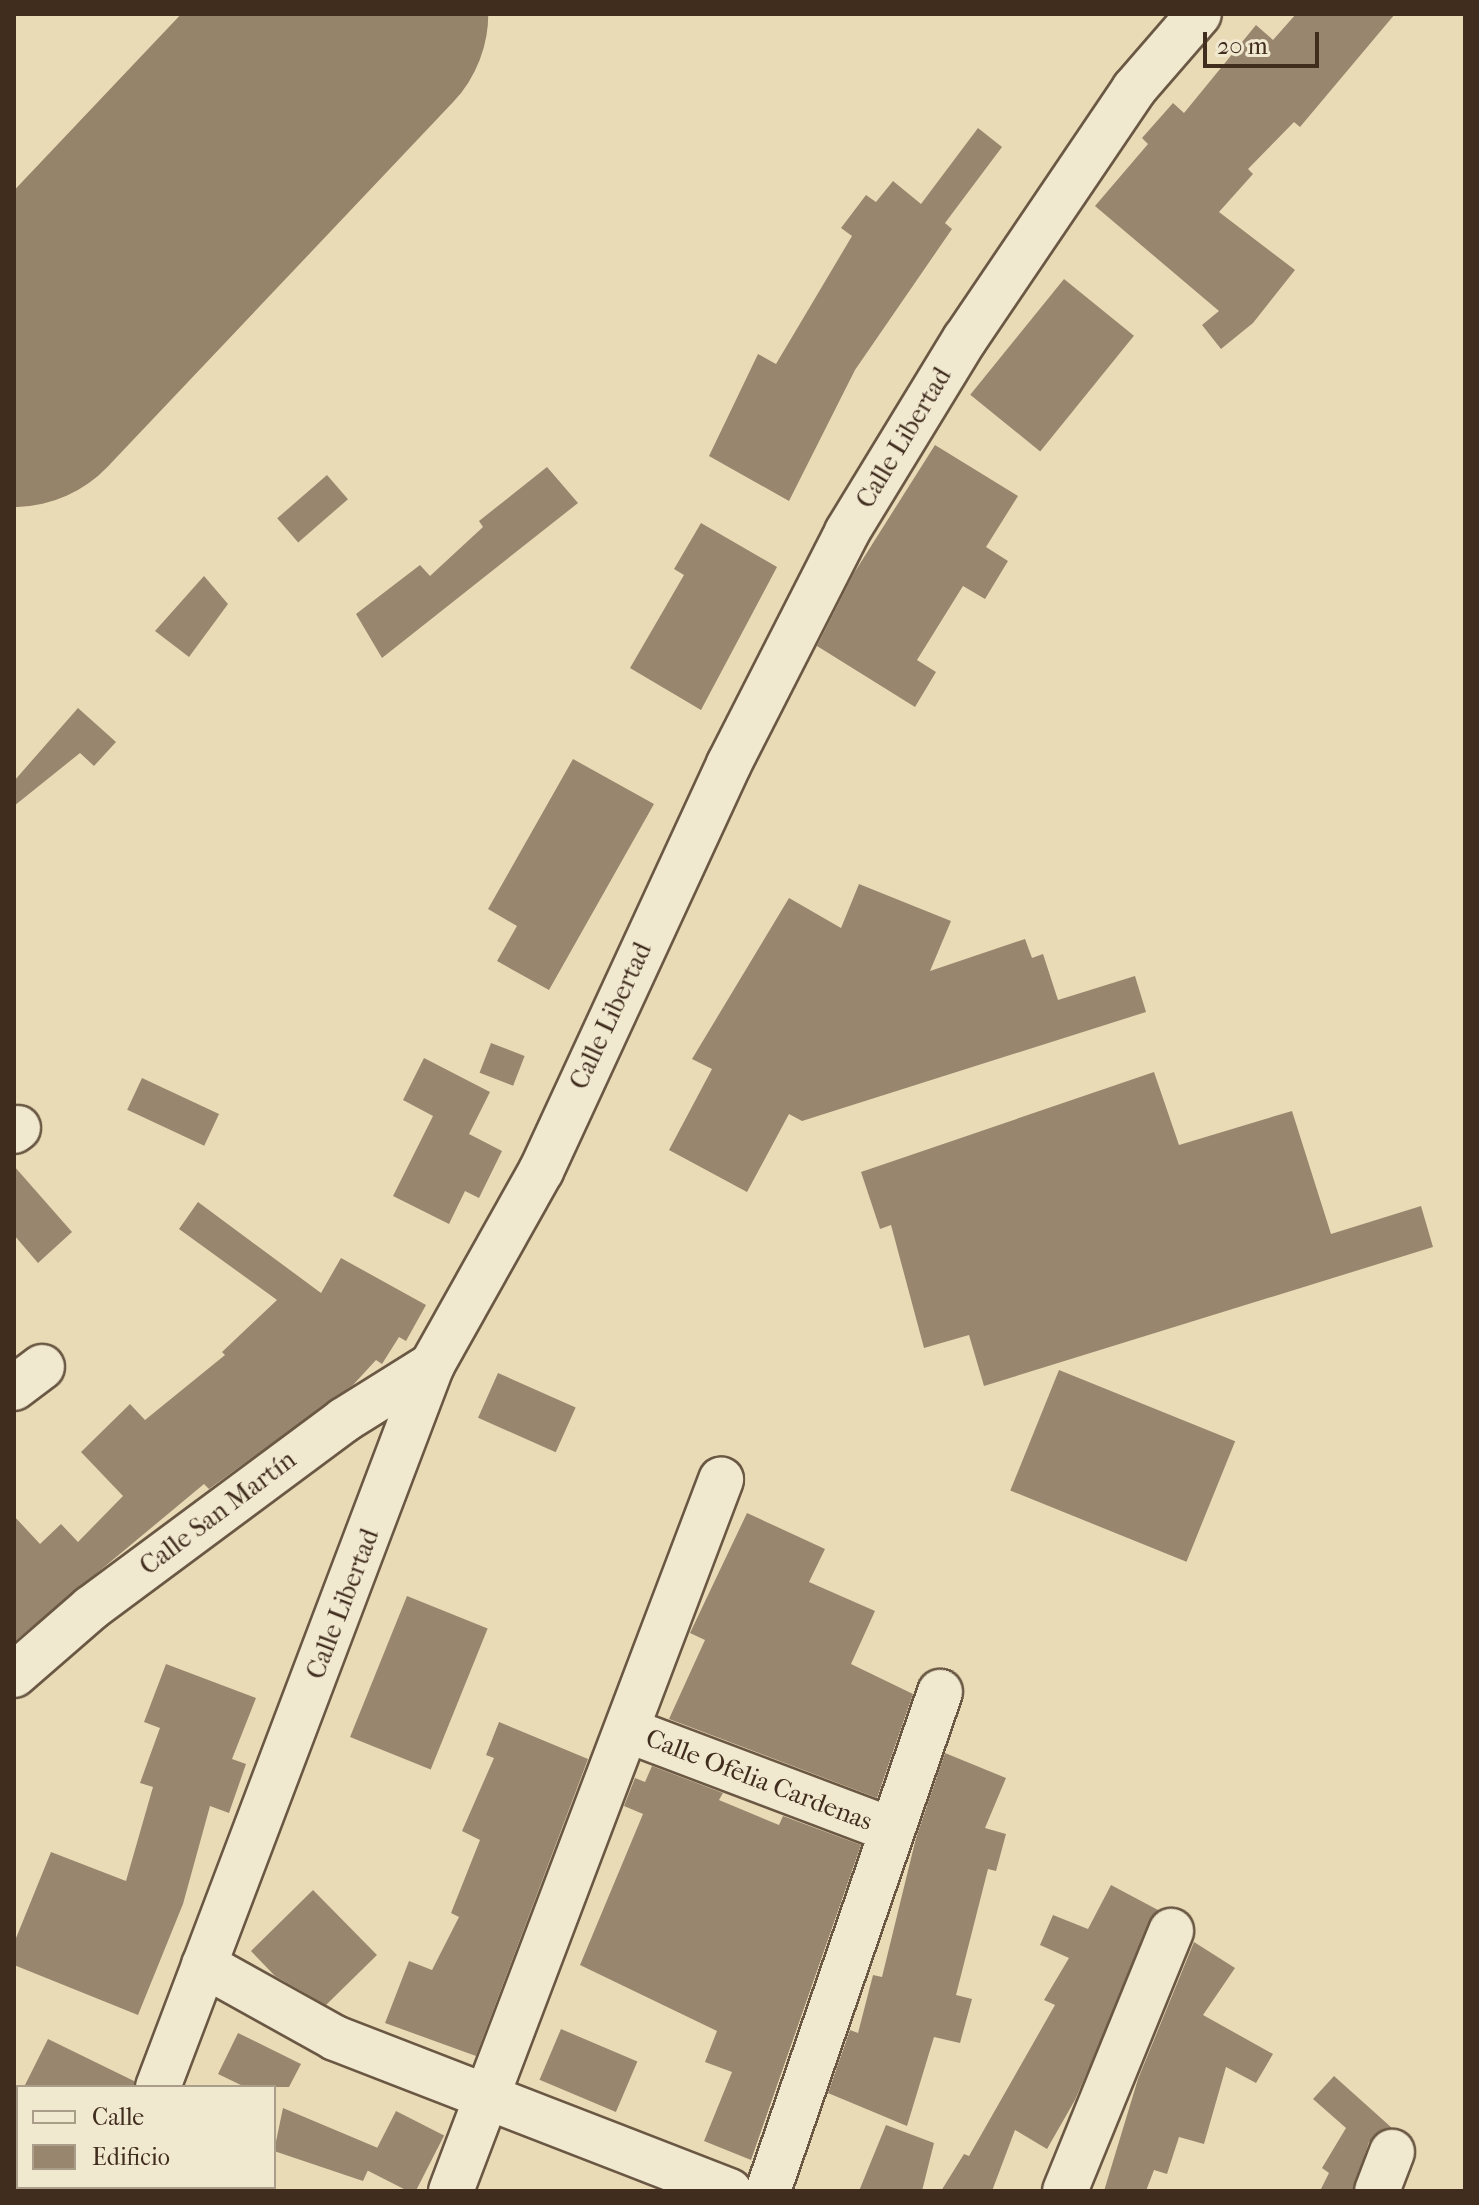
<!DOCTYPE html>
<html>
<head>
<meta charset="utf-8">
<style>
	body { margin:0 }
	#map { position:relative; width:1479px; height:2205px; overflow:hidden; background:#eadbb7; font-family:"IM FELL French Canon",serif }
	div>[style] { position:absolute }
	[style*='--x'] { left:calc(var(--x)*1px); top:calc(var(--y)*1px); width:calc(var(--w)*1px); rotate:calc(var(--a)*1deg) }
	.runway>* { height:258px; margin:-129px; padding:0 129px; transform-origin:129px; border-radius:129px; background:#95846a }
	.building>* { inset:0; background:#98876e; transform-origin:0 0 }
	.roads { filter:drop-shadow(2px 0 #6a5844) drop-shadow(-2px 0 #6a5844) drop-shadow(0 2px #6a5844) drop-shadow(0 -2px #6a5844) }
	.street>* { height:44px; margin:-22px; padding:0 22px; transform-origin:22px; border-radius:22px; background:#f1e8d0 }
	.secondary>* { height:44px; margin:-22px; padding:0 22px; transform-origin:22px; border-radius:22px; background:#f1e8d0 }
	span { translate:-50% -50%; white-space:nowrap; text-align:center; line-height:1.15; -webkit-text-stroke:6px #f1e8d0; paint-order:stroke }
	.street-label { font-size:26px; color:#402d1e }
	.frame { position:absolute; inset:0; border:16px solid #402d1e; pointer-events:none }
	.legend { position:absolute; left:16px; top:2085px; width:260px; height:104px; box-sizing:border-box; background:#f1e8d0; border:2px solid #aa9d89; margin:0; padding:10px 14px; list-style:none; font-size:24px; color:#402d1e }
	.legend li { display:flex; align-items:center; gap:16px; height:40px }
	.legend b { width:40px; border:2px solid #aa9d89 }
	.scale { position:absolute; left:1203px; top:32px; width:116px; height:36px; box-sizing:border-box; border:4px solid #402d1e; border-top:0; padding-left:10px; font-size:24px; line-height:28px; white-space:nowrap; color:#402d1e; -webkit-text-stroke:6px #f1e8d0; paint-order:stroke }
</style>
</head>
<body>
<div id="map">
	<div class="runway">
		<i style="--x:14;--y:378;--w:502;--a:-46.54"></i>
	</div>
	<div class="building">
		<i style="clip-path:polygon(1296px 14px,1395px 14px,1300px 127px,1294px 122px,1248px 169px,1253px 174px,1219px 212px,1295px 270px,1253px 323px,1221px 349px,1202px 325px,1219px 311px,1095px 206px,1148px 144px,1142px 138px,1173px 103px,1184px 113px,1256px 25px,1273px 40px)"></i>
		<i style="clip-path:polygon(978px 128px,1002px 147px,945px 223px,952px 229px,855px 370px,789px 501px,709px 456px,758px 354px,776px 364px,852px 236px,841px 228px,866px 195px,876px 202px,893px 181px,921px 204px)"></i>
		<i style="left:1064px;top:279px;width:90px;height:149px;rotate:39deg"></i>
		<i style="clip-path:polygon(935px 445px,1018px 496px,986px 547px,1008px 561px,985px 599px,963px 586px,917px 660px,936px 672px,915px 707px,817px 646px,854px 573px)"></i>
		<i style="clip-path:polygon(547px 467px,578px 503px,382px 658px,356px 614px,420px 565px,430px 576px,483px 527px,479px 521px)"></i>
		<i style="left:327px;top:475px;width:32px;height:66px;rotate:49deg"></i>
		<i style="clip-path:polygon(701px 523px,777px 567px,701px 710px,630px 668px,684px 575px,674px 569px)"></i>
		<i style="clip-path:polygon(204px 576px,228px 604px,189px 657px,155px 631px)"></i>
		<i style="clip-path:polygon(78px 708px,116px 742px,94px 766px,80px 753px,14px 806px,14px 781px)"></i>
		<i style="clip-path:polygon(573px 759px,654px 804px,549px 990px,497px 961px,517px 926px,488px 909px)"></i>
		<i style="clip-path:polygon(859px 884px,951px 921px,930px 971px,1025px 939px,1032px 958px,1043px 954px,1058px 1000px,1135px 976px,1146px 1012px,802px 1121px,789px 1114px,747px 1192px,669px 1150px,712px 1069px,692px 1059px,789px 898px,841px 928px)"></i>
		<i style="left:491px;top:1043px;width:36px;height:32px;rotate:21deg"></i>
		<i style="clip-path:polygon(424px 1058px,490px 1092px,469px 1134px,502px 1151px,479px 1198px,465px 1191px,449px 1224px,393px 1196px,433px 1116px,403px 1100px)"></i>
		<i style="clip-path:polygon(1154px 1072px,1179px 1145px,1292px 1111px,1331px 1234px,1421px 1206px,1433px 1247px,984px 1386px,969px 1335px,924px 1348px,891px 1225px,880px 1229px,861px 1172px)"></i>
		<i style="left:142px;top:1078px;width:85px;height:35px;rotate:25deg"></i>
		<i style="clip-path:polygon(14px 1166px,72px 1232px,38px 1263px,14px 1235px)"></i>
		<i style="clip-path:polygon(198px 1202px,321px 1293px,341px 1258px,426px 1305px,406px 1341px,399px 1337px,382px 1364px,376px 1360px,353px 1385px,209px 1489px,204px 1484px,14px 1642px,14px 1516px,40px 1544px,61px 1524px,78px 1542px,123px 1496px,81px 1452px,130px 1404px,145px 1420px,225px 1355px,222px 1352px,277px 1300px,179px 1229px)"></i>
		<i style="left:1059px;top:1370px;width:190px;height:130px;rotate:22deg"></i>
		<i style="left:498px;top:1373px;width:85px;height:49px;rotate:24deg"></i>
		<i style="clip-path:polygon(747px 1513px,825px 1549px,809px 1582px,875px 1611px,851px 1664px,913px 1694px,877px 1798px,669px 1719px,705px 1640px,690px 1633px)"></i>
		<i style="left:407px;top:1596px;width:87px;height:152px;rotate:22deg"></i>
		<i style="clip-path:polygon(166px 1664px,256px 1698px,232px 1759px,246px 1764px,229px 1813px,210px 1806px,183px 1904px,138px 2015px,14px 1965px,14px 1943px,51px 1852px,126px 1881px,153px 1787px,140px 1783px,160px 1728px,144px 1722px)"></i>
		<i style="clip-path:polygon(499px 1722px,588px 1759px,476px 2056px,385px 2023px,409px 1961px,432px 1970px,459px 1917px,451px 1913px,480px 1840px,462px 1831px,494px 1758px,486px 1755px)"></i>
		<i style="clip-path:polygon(945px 1753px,1006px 1778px,985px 1828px,1006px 1834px,996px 1871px,988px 1869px,956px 1995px,972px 1999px,960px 2043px,934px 2037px,907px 2126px,828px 2093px,850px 2030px,858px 2033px,873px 1975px,882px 1977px,916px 1838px)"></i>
		<i style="clip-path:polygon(652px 1766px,723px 1793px,719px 1800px,779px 1825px,783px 1816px,861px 1845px,751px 2160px,704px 2141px,732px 2072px,705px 2062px,717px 2031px,580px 1965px,643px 1814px,624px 1806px,635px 1778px,645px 1782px)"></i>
		<i style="clip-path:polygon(1111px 1885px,1158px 1910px,1075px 2100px,1047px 2149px,1015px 2130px,992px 2191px,941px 2191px,964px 2154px,969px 2156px,1055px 2005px,1044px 2000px,1069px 1958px,1040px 1945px,1053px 1915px,1088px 1929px)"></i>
		<i style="clip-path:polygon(313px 1890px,377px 1955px,326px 2005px,275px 1976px,251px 1951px)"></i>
		<i style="clip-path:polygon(1194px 1942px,1235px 1968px,1203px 2015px,1273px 2054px,1256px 2083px,1226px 2067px,1204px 2144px,1179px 2137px,1167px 2174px,1154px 2170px,1146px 2191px,1104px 2191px,1138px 2079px)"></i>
		<i style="left:561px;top:2029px;width:83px;height:55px;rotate:23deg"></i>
		<i style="clip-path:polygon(238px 2033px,301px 2064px,289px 2087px,245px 2087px,218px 2074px)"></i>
		<i style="clip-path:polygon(48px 2039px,134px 2081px,134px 2087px,24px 2087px)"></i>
		<i style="clip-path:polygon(1334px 2076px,1392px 2128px,1369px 2142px,1353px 2191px,1320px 2191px,1329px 2173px,1322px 2168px,1346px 2128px,1313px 2099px)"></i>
		<i style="clip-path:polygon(283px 2108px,378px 2148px,363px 2181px,274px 2151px)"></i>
		<i style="left:396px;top:2111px;width:54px;height:66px;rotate:27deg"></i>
		<i style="clip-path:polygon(886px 2125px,934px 2143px,922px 2191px,859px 2191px)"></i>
	</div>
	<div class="roads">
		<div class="street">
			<i style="--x:14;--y:1131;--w:5;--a:-37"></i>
			<i style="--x:14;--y:1388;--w:35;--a:-37"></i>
			<i style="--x:14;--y:1675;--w:102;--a:-41"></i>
			<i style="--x:91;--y:1608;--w:315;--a:-36.6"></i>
			<i style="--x:344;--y:1420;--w:104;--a:-32"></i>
			<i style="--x:627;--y:1730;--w:283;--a:20.7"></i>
			<i style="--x:204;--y:1965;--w:150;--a:29.1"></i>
			<i style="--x:335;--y:2038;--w:423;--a:21.2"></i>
			<i style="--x:451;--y:2191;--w:761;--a:-69.21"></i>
			<i style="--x:768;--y:2191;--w:528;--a:-70.98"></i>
			<i style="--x:1065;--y:2191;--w:281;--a:-67.8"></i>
			<i style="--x:1377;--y:2191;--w:42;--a:-69"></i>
		</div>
		<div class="secondary">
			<i style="--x:158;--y:2087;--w:772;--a:-69.22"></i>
			<i style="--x:432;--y:1365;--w:223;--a:-60.7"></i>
			<i style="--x:541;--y:1171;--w:448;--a:-65.2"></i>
			<i style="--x:729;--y:764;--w:260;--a:-63"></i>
			<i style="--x:847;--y:532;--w:226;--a:-58.6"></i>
			<i style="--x:965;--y:339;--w:302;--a:-55.9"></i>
			<i style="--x:1134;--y:89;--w:99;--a:-49.1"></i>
			<i style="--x:118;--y:2191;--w:4;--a:-63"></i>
		</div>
	</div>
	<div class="street-label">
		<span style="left:904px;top:438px;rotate:-59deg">Calle Libertad</span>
		<span style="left:611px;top:1016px;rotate:-65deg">Calle Libertad</span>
		<span style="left:218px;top:1513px;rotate:-37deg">Calle San Martín</span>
		<span style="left:343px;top:1604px;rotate:-69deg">Calle Libertad</span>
		<span style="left:759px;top:1780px;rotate:21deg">Calle Ofelia Cardenas</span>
	</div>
	<div class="frame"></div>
	<ul class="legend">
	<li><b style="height:10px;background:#f1e8d0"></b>Calle</li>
	<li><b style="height:22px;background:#98876e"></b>Edificio</li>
	</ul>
	<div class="scale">20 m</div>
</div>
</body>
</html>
